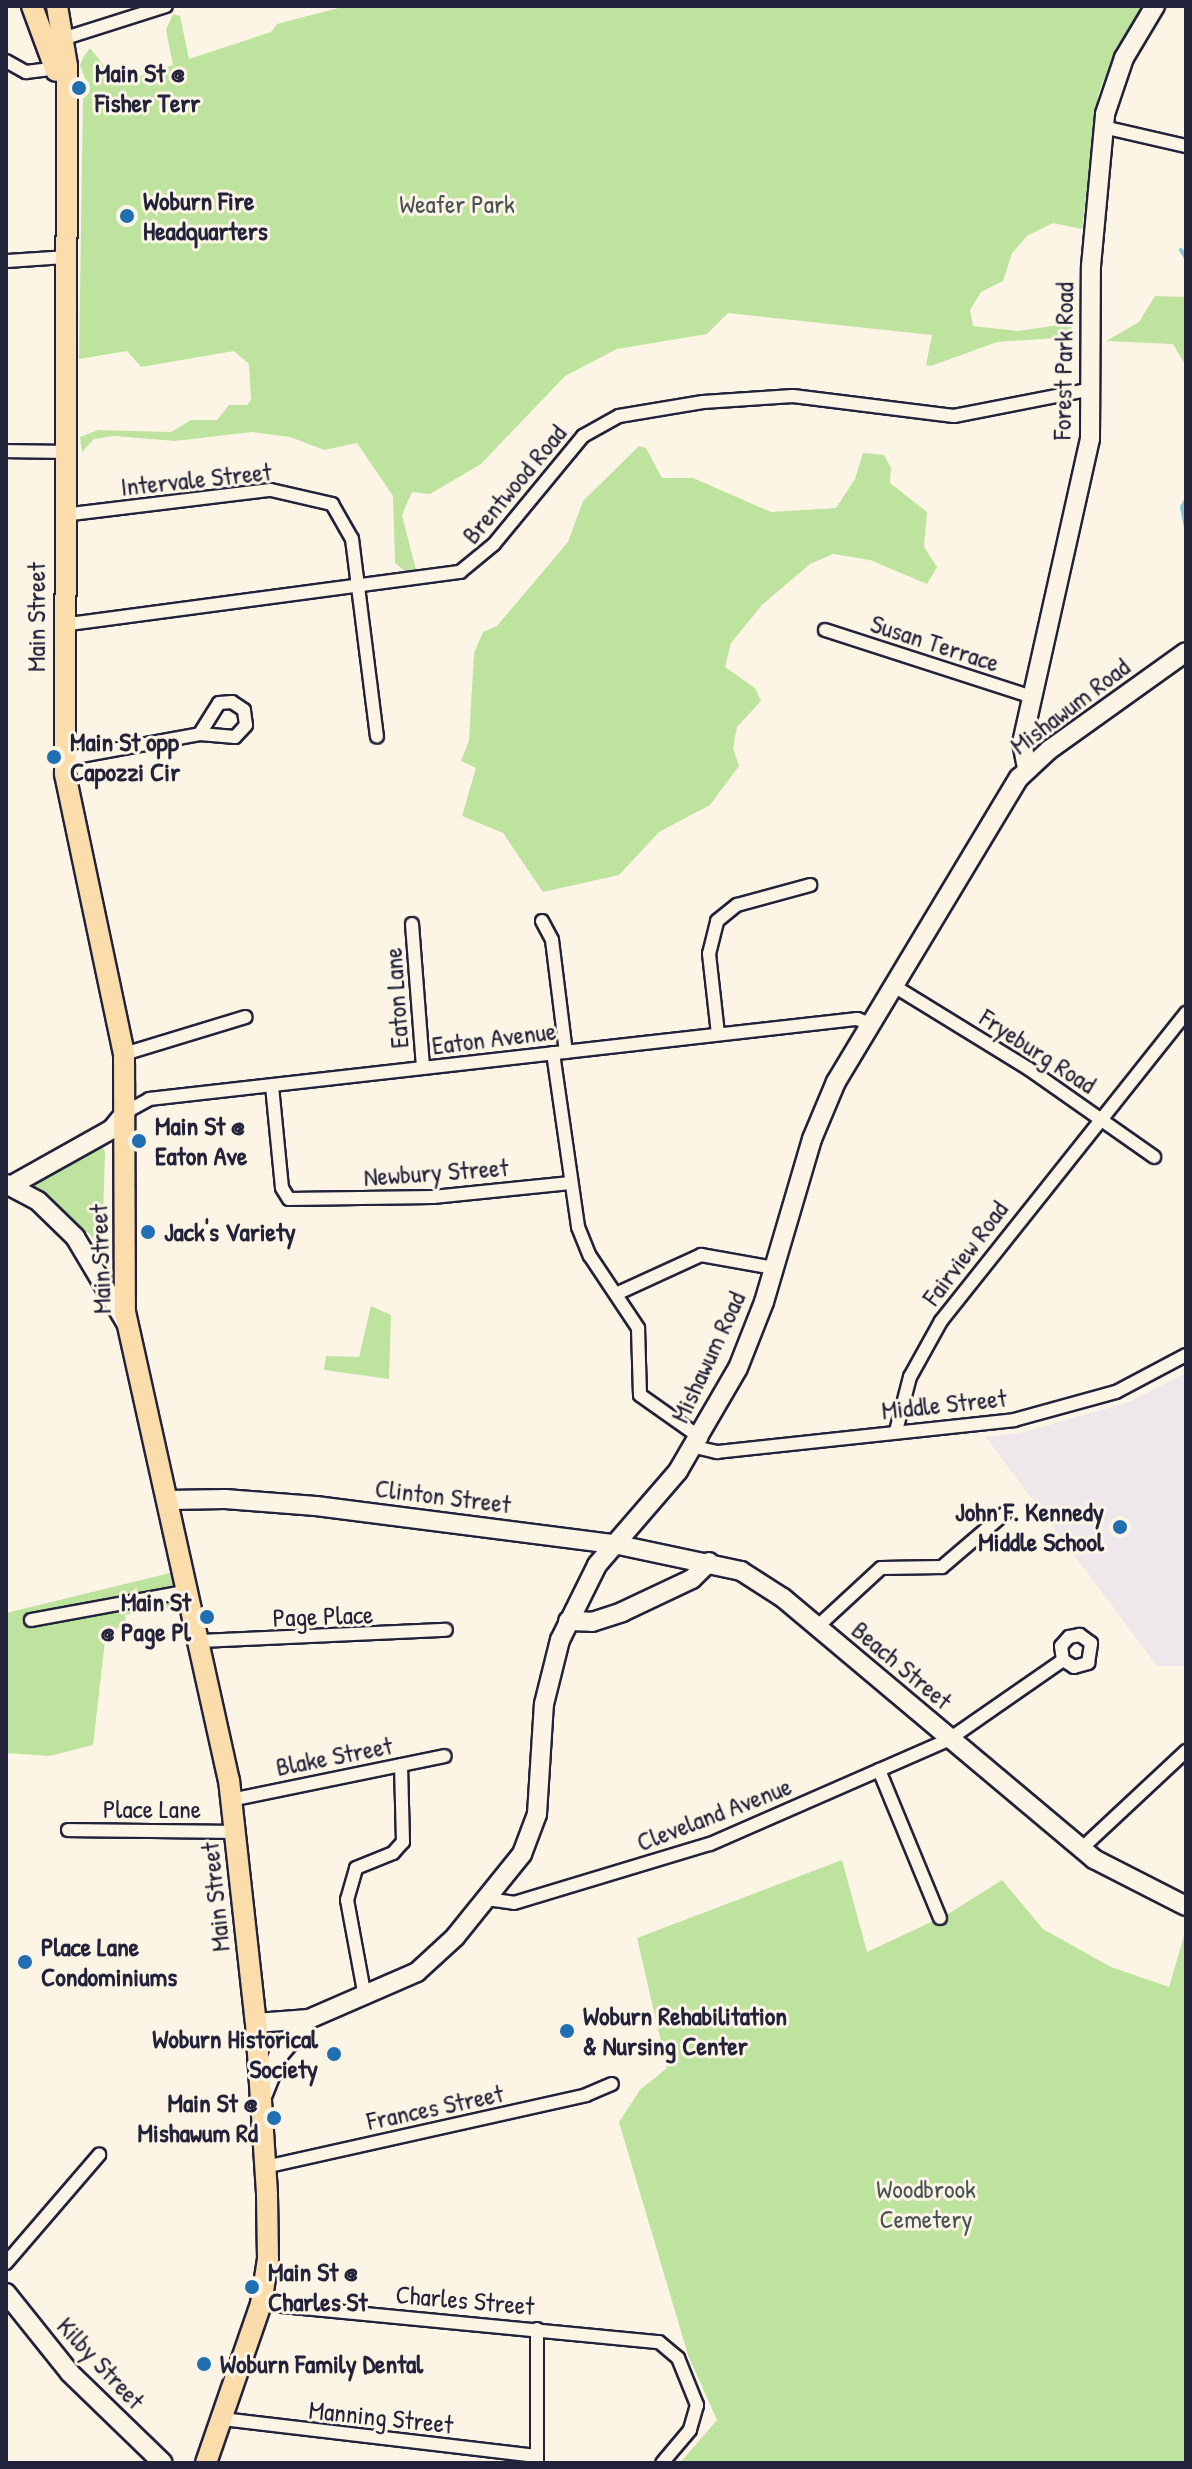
<!DOCTYPE html>
<html>
<head>
<meta charset="utf-8">
<style>
	body { margin:0 }
	#map { position:relative; width:1192px; height:2469px; overflow:hidden; background:#fcf5e5; font-family:"Patrick Hand",sans-serif }
	div>[style] { position:absolute }
	[style*='--x'] { left:calc(var(--x)*1px); top:calc(var(--y)*1px); width:calc(var(--w)*1px); rotate:calc(var(--a)*1deg) }
	.built>* { inset:0; background:#eee8ec }
	.green>* { inset:0; background:#bee39e }
	.stream>* { height:4px; margin:-2px; padding:0 2px; transform-origin:2px; border-radius:2px; background:#83c8e5 }
	.roads { filter:drop-shadow(2px 0 #22223b) drop-shadow(-2px 0 #22223b) drop-shadow(0 2px #22223b) drop-shadow(0 -2px #22223b) }
	.street>* { height:12px; margin:-6px; padding:0 6px; transform-origin:6px; border-radius:6px; background:#fcf5e5 }
	.secondary>* { height:18px; margin:-9px; padding:0 9px; transform-origin:9px; border-radius:9px; background:#fcf5e5 }
	.primary>* { height:20px; margin:-10px; padding:0 10px; transform-origin:10px; border-radius:10px; background:#faddab }
	.dots>* { width:22px; height:22px; translate:-50% -50%; box-sizing:border-box; border:4px solid #fcf5e5; border-radius:50% }
	span { translate:-50% -50%; white-space:nowrap; text-align:center; line-height:1.15; -webkit-text-stroke:6px #fcf5e5; paint-order:stroke }
	.poi-label { font-size:26px; color:#22223b; font-weight:700 }
	.left { translate:0 -50%; text-align:left }
	.right { translate:-100% -50%; text-align:right }
	.park-label { font-size:26px; color:#495254 }
	.street-label { font-size:26px; color:#22223b }
	.frame { position:absolute; inset:0; border:8px solid #22223b; pointer-events:none }
</style>
</head>
<body>
<div id="map">
	<div class="built">
		<i style="clip-path:polygon(1186px 1373px,1186px 1666px,1157px 1666px,985px 1436px,1017px 1434px,1129px 1402px)"></i>
	</div>
	<div class="green">
		<i style="clip-path:polygon(346px 6px,1143px 6px,1116px 48px,1098px 95px,1082px 229px,1053px 223px,1027px 236px,1012px 253px,1003px 281px,981px 292px,970px 310px,973px 326px,1019px 331px,1071px 323px,1073px 337px,997px 342px,931px 366px,926px 365px,932px 335px,728px 313px,707px 334px,617px 349px,565px 376px,481px 464px,430px 494px,412px 492px,402px 515px,416px 570px,412px 577px,395px 563px,393px 496px,357px 443px,324px 450px,290px 437px,252px 432px,175px 441px,114px 436px,94px 439px,82px 452px,80px 437px,98px 430px,171px 432px,191px 420px,217px 420px,229px 405px,247px 405px,251px 400px,249px 364px,234px 351px,141px 367px,127px 351px,79px 359px,83px 95px,87px 84px,80px 65px,84px 56px,90px 48px,108px 71px,136px 77px,173px 65px,166px 30px,173px 14px,180px 16px,189px 59px,271px 32px,277px 24px)"></i>
		<i style="clip-path:polygon(1155px 296px,1186px 297px,1186px 366px,1173px 344px,1106px 341px,1139px 322px)"></i>
		<i style="clip-path:polygon(639px 446px,646px 448px,662px 478px,693px 478px,771px 512px,836px 508px,855px 479px,863px 453px,884px 455px,891px 468px,890px 483px,927px 512px,924px 547px,937px 567px,927px 584px,870px 560px,833px 554px,810px 564px,762px 605px,731px 643px,725px 667px,755px 688px,761px 701px,737px 727px,733px 748px,739px 766px,710px 805px,659px 832px,619px 875px,543px 892px,503px 833px,462px 816px,476px 768px,461px 761px,469px 740px,474px 653px,483px 632px,497px 626px,568px 542px,583px 501px)"></i>
		<i style="clip-path:polygon(88px 1145px,102px 1146px,105px 1152px,102px 1251px,89px 1233px,73px 1230px,28px 1181px)"></i>
		<i style="clip-path:polygon(371px 1306px,391px 1315px,389px 1379px,324px 1370px,326px 1356px,359px 1357px)"></i>
		<i style="clip-path:polygon(170px 1573px,186px 1605px,125px 1615px,127px 1625px,106px 1632px,93px 1745px,50px 1756px,6px 1753px,6px 1613px)"></i>
		<i style="clip-path:polygon(842px 1860px,867px 1952px,948px 1914px,1002px 1880px,1043px 1929px,1111px 1967px,1169px 1987px,1186px 1929px,1186px 2463px,680px 2463px,717px 2420px,688px 2355px,619px 2122px,640px 2090px,667px 2068px,637px 1938px)"></i>
	</div>
	<div class="stream">
		<i style="--x:1181;--y:250;--w:9;--a:58"></i>
		<i style="--x:1186;--y:500;--w:8;--a:120"></i>
		<i style="--x:1182;--y:507;--w:21;--a:79"></i>
	</div>
	<div class="roads">
		<div class="street">
			<i style="--x:59;--y:40;--w:112;--a:-17.6"></i>
			<i style="--x:6;--y:61;--w:23;--a:29"></i>
			<i style="--x:26;--y:72;--w:33;--a:-7"></i>
			<i style="--x:1103;--y:127;--w:85;--a:12.9"></i>
			<i style="--x:6;--y:261;--w:60;--a:-3.8"></i>
			<i style="--x:6;--y:451;--w:58;--a:1"></i>
			<i style="--x:63;--y:515;--w:209;--a:-6.9"></i>
			<i style="--x:271;--y:490;--w:63;--a:12.9"></i>
			<i style="--x:332;--y:504;--w:40;--a:60.3"></i>
			<i style="--x:352;--y:539;--w:199;--a:82.8"></i>
			<i style="--x:62;--y:625;--w:402;--a:-7.6"></i>
			<i style="--x:460;--y:572;--w:44;--a:-39.5"></i>
			<i style="--x:494;--y:544;--w:140;--a:-50.5"></i>
			<i style="--x:583;--y:436;--w:41;--a:-29.1"></i>
			<i style="--x:619;--y:416;--w:85;--a:-9.5"></i>
			<i style="--x:703;--y:402;--w:90;--a:-3.8"></i>
			<i style="--x:793;--y:396;--w:162;--a:7.1"></i>
			<i style="--x:954;--y:416;--w:140;--a:-11.1"></i>
			<i style="--x:825;--y:630;--w:218;--a:17.9"></i>
			<i style="--x:64;--y:759;--w:138;--a:-10.4"></i>
			<i style="--x:200;--y:734;--w:35;--a:5"></i>
			<i style="--x:235;--y:737;--w:16;--a:-47"></i>
			<i style="--x:246;--y:725;--w:15;--a:-98"></i>
			<i style="--x:244;--y:710;--w:14;--a:-146"></i>
			<i style="--x:232;--y:702;--w:13;--a:176"></i>
			<i style="--x:219;--y:703;--w:36;--a:122"></i>
			<i style="--x:542;--y:921;--w:21;--a:62"></i>
			<i style="--x:552;--y:940;--w:113;--a:82.9"></i>
			<i style="--x:412;--y:924;--w:144;--a:85.6"></i>
			<i style="--x:894;--y:986;--w:158;--a:31.6"></i>
			<i style="--x:1029;--y:1069;--w:153;--a:35.1"></i>
			<i style="--x:718;--y:1034;--w:81;--a:-96.4"></i>
			<i style="--x:709;--y:954;--w:34;--a:-76"></i>
			<i style="--x:717;--y:921;--w:26;--a:-39"></i>
			<i style="--x:737;--y:905;--w:76;--a:-15.3"></i>
			<i style="--x:553;--y:1053;--w:176;--a:81.8"></i>
			<i style="--x:578;--y:1227;--w:31;--a:68"></i>
			<i style="--x:590;--y:1256;--w:87;--a:56.3"></i>
			<i style="--x:638;--y:1328;--w:67;--a:88.3"></i>
			<i style="--x:640;--y:1395;--w:75;--a:35.2"></i>
			<i style="--x:124;--y:1054;--w:127;--a:-16.9"></i>
			<i style="--x:272;--y:1086;--w:102;--a:84.4"></i>
			<i style="--x:282;--y:1188;--w:13;--a:58"></i>
			<i style="--x:289;--y:1199;--w:144;--a:-0.8"></i>
			<i style="--x:433;--y:1197;--w:138;--a:-5.8"></i>
			<i style="--x:126;--y:1112;--w:26;--a:-29"></i>
			<i style="--x:149;--y:1099;--w:713;--a:-6.45"></i>
			<i style="--x:857;--y:1019;--w:15;--a:20"></i>
			<i style="--x:616;--y:1294;--w:94;--a:-24.6"></i>
			<i style="--x:701;--y:1255;--w:74;--a:10.1"></i>
			<i style="--x:896;--y:1431;--w:56;--a:-75.5"></i>
			<i style="--x:910;--y:1377;--w:64;--a:-61"></i>
			<i style="--x:941;--y:1321;--w:394;--a:-51.5"></i>
			<i style="--x:695;--y:1447;--w:23;--a:13"></i>
			<i style="--x:717;--y:1452;--w:299;--a:-6.1"></i>
			<i style="--x:1014;--y:1420;--w:106;--a:-15.4"></i>
			<i style="--x:1116;--y:1392;--w:79;--a:-27.9"></i>
			<i style="--x:31;--y:1620;--w:161;--a:-10.4"></i>
			<i style="--x:817;--y:1627;--w:87;--a:-42.7"></i>
			<i style="--x:881;--y:1568;--w:61;--a:-0.9"></i>
			<i style="--x:942;--y:1567;--w:82;--a:-40.5"></i>
			<i style="--x:201;--y:1641;--w:245;--a:-2.6"></i>
			<i style="--x:879;--y:1770;--w:160;--a:67.6"></i>
			<i style="--x:231;--y:1800;--w:218;--a:-11.6"></i>
			<i style="--x:68;--y:1830;--w:167;--a:0.7"></i>
			<i style="--x:1081;--y:1849;--w:144;--a:-43"></i>
			<i style="--x:487;--y:1899;--w:27;--a:8"></i>
			<i style="--x:514;--y:1903;--w:205;--a:-16.8"></i>
			<i style="--x:710;--y:1844;--w:260;--a:-23.6"></i>
			<i style="--x:948;--y:1740;--w:140;--a:-34.8"></i>
			<i style="--x:1063;--y:1660;--w:13;--a:32"></i>
			<i style="--x:1074;--y:1667;--w:15;--a:-16"></i>
			<i style="--x:1088;--y:1663;--w:20;--a:-81"></i>
			<i style="--x:1091;--y:1643;--w:14;--a:-144"></i>
			<i style="--x:1080;--y:1635;--w:11;--a:170"></i>
			<i style="--x:1069;--y:1637;--w:12;--a:132"></i>
			<i style="--x:1061;--y:1646;--w:14;--a:82"></i>
			<i style="--x:365;--y:1997;--w:99;--a:-100.5"></i>
			<i style="--x:347;--y:1900;--w:33;--a:-74"></i>
			<i style="--x:356;--y:1868;--w:40;--a:-22"></i>
			<i style="--x:393;--y:1853;--w:15;--a:-48"></i>
			<i style="--x:403;--y:1842;--w:77;--a:-91.5"></i>
			<i style="--x:265;--y:2167;--w:329;--a:-12.6"></i>
			<i style="--x:586;--y:2095;--w:28;--a:-23"></i>
			<i style="--x:6;--y:2263;--w:143;--a:-49.3"></i>
			<i style="--x:261;--y:2304;--w:400;--a:5.5"></i>
			<i style="--x:659;--y:2342;--w:25;--a:40"></i>
			<i style="--x:678;--y:2358;--w:51;--a:68"></i>
			<i style="--x:697;--y:2405;--w:26;--a:106"></i>
			<i style="--x:690;--y:2430;--w:43;--a:130.3"></i>
			<i style="--x:222;--y:2419;--w:317;--a:6.7"></i>
			<i style="--x:537;--y:2463;--w:134;--a:-90"></i>
		</div>
		<div class="secondary">
			<i style="--x:1027;--y:768;--w:25;--a:-101"></i>
			<i style="--x:1022;--y:743;--w:312;--a:-77.4"></i>
			<i style="--x:1090;--y:439;--w:173;--a:-89.7"></i>
			<i style="--x:1091;--y:266;--w:153;--a:-84.7"></i>
			<i style="--x:1105;--y:114;--w:59;--a:-71.3"></i>
			<i style="--x:1124;--y:58;--w:61;--a:-59.2"></i>
			<i style="--x:6;--y:1184;--w:36;--a:28"></i>
			<i style="--x:38;--y:1201;--w:52;--a:44.2"></i>
			<i style="--x:75;--y:1237;--w:100;--a:59.3"></i>
			<i style="--x:12;--y:1185;--w:115;--a:-29.2"></i>
			<i style="--x:112;--y:1129;--w:22;--a:-51"></i>
			<i style="--x:169;--y:1500;--w:56;--a:-1"></i>
			<i style="--x:225;--y:1499;--w:91;--a:4.4"></i>
			<i style="--x:316;--y:1506;--w:300;--a:7.3"></i>
			<i style="--x:614;--y:1544;--w:130;--a:12"></i>
			<i style="--x:741;--y:1571;--w:50;--a:32.7"></i>
			<i style="--x:783;--y:1598;--w:406;--a:40"></i>
			<i style="--x:1094;--y:1859;--w:103;--a:27.1"></i>
			<i style="--x:568;--y:1621;--w:24;--a:2"></i>
			<i style="--x:592;--y:1622;--w:32;--a:-18"></i>
			<i style="--x:622;--y:1612;--w:77;--a:-25.2"></i>
			<i style="--x:692;--y:1579;--w:24;--a:-45"></i>
			<i style="--x:256;--y:2023;--w:53;--a:-4.3"></i>
			<i style="--x:309;--y:2019;--w:118;--a:-23.5"></i>
			<i style="--x:417;--y:1972;--w:52;--a:-42.6"></i>
			<i style="--x:455;--y:1937;--w:107;--a:-51.1"></i>
			<i style="--x:522;--y:1854;--w:43;--a:-69.4"></i>
			<i style="--x:537;--y:1814;--w:110;--a:-86.4"></i>
			<i style="--x:544;--y:1704;--w:66;--a:-76"></i>
			<i style="--x:560;--y:1640;--w:84;--a:-63.7"></i>
			<i style="--x:597;--y:1565;--w:124;--a:-49.2"></i>
			<i style="--x:678;--y:1471;--w:119;--a:-59.8"></i>
			<i style="--x:738;--y:1368;--w:71;--a:-68.5"></i>
			<i style="--x:764;--y:1302;--w:170;--a:-73.6"></i>
			<i style="--x:812;--y:1139;--w:62;--a:-67.2"></i>
			<i style="--x:836;--y:1082;--w:355;--a:-59"></i>
			<i style="--x:1019;--y:778;--w:41;--a:-43"></i>
			<i style="--x:1049;--y:750;--w:168;--a:-35.6"></i>
			<i style="--x:263;--y:2094;--w:43;--a:-68.2"></i>
			<i style="--x:279;--y:2054;--w:46;--a:-49.4"></i>
			<i style="--x:6;--y:2293;--w:102;--a:51.3"></i>
			<i style="--x:70;--y:2373;--w:129;--a:44.1"></i>
		</div>
		<div class="primary">
			<i style="--x:32;--y:6;--w:69;--a:69.7"></i>
			<i style="--x:57;--y:6;--w:61;--a:80.5"></i>
			<i style="--x:67;--y:66;--w:708;--a:90.16"></i>
			<i style="--x:65;--y:774;--w:286;--a:78.1"></i>
			<i style="--x:124;--y:1054;--w:258;--a:89.8"></i>
			<i style="--x:125;--y:1312;--w:479;--a:77.5"></i>
			<i style="--x:229;--y:1780;--w:244;--a:83.7"></i>
			<i style="--x:256;--y:2023;--w:172;--a:86.3"></i>
			<i style="--x:267;--y:2195;--w:64;--a:89.1"></i>
			<i style="--x:268;--y:2259;--w:46;--a:98.8"></i>
			<i style="--x:261;--y:2304;--w:168;--a:109.1"></i>
		</div>
	</div>
	<div class="dots">
		<i style="left:79px;top:88px;background:#1f6fb2"></i>
		<i style="left:127px;top:216px;background:#1f6fb2"></i>
		<i style="left:54px;top:757px;background:#1f6fb2"></i>
		<i style="left:139px;top:1141px;background:#1f6fb2"></i>
		<i style="left:148px;top:1232px;background:#1f6fb2"></i>
		<i style="left:1120px;top:1527px;background:#1f6fb2"></i>
		<i style="left:207px;top:1617px;background:#1f6fb2"></i>
		<i style="left:25px;top:1962px;background:#1f6fb2"></i>
		<i style="left:567px;top:2031px;background:#1f6fb2"></i>
		<i style="left:334px;top:2054px;background:#1f6fb2"></i>
		<i style="left:274px;top:2118px;background:#1f6fb2"></i>
		<i style="left:252px;top:2287px;background:#1f6fb2"></i>
		<i style="left:204px;top:2364px;background:#1f6fb2"></i>
	</div>
	<div class="poi-label">
		<span class="left" style="left:95px;top:88px">Main St @<br>Fisher Terr</span>
		<span class="left" style="left:143px;top:216px">Woburn Fire<br>Headquarters</span>
		<span class="left" style="left:70px;top:757px">Main St opp<br>Capozzi Cir</span>
		<span class="left" style="left:155px;top:1141px">Main St @<br>Eaton Ave</span>
		<span class="left" style="left:164px;top:1232px">Jack's Variety</span>
		<span class="right" style="left:1104px;top:1527px">John F. Kennedy<br>Middle School</span>
		<span class="right" style="left:191px;top:1617px">Main St<br>@ Page Pl</span>
		<span class="left" style="left:41px;top:1962px">Place Lane<br>Condominiums</span>
		<span class="left" style="left:583px;top:2031px">Woburn Rehabilitation<br>&amp; Nursing Center</span>
		<span class="right" style="left:318px;top:2054px">Woburn Historical<br>Society</span>
		<span class="right" style="left:258px;top:2118px">Main St @<br>Mishawum Rd</span>
		<span class="left" style="left:268px;top:2287px">Main St @<br>Charles St</span>
		<span class="left" style="left:220px;top:2364px">Woburn Family Dental</span>
	</div>
	<div class="park-label">
		<span style="left:457px;top:204px">Weafer Park</span>
		<span style="left:926px;top:2204px">Woodbrook<br>Cemetery</span>
	</div>
	<div class="street-label">
		<span style="left:1063px;top:361px;rotate:-89deg">Forest Park Road</span>
		<span style="left:196px;top:479px;rotate:-6deg">Intervale Street</span>
		<span style="left:514px;top:484px;rotate:-50deg">Brentwood Road</span>
		<span style="left:36px;top:617px;rotate:-90deg">Main Street</span>
		<span style="left:935px;top:643px;rotate:18deg">Susan Terrace</span>
		<span style="left:1070px;top:706px;rotate:-37deg">Mishawum Road</span>
		<span style="left:396px;top:998px;rotate:-94deg">Eaton Lane</span>
		<span style="left:494px;top:1038px;rotate:-7deg">Eaton Avenue</span>
		<span style="left:1038px;top:1051px;rotate:33deg">Fryeburg Road</span>
		<span style="left:436px;top:1172px;rotate:-4deg">Newbury Street</span>
		<span style="left:965px;top:1253px;rotate:-53deg">Fairview Road</span>
		<span style="left:100px;top:1259px;rotate:-92deg">Main Street</span>
		<span style="left:708px;top:1357px;rotate:-65deg">Mishawum Road</span>
		<span style="left:944px;top:1404px;rotate:-6deg">Middle Street</span>
		<span style="left:443px;top:1496px;rotate:7deg">Clinton Street</span>
		<span style="left:323px;top:1616px;rotate:-2deg">Page Place</span>
		<span style="left:902px;top:1665px;rotate:40deg">Beach Street</span>
		<span style="left:334px;top:1756px;rotate:-11deg">Blake Street</span>
		<span style="left:152px;top:1809px">Place Lane</span>
		<span style="left:714px;top:1814px;rotate:-21deg">Cleveland Avenue</span>
		<span style="left:215px;top:1897px;rotate:-96deg">Main Street</span>
		<span style="left:435px;top:2107px;rotate:-12deg">Frances Street</span>
		<span style="left:465px;top:2300px;rotate:5deg">Charles Street</span>
		<span style="left:101px;top:2363px;rotate:47deg">Kilby Street</span>
		<span style="left:381px;top:2417px;rotate:6deg">Manning Street</span>
	</div>
	<div class="frame"></div>
</div>
</body>
</html>
